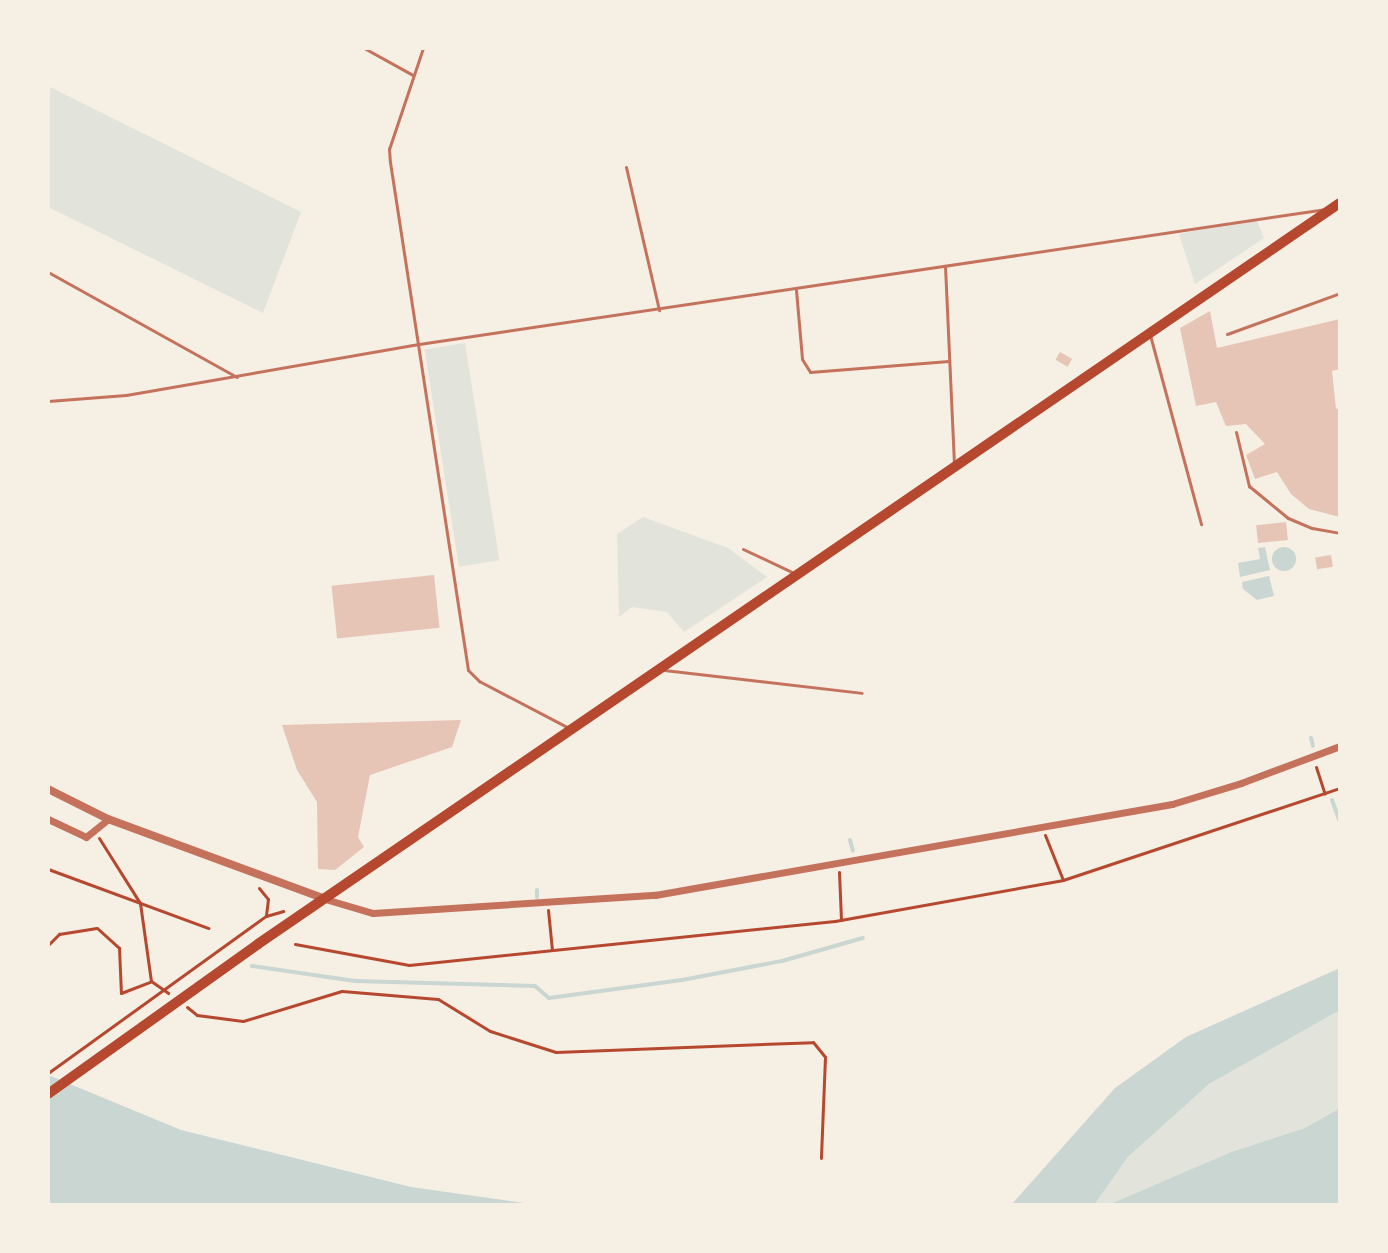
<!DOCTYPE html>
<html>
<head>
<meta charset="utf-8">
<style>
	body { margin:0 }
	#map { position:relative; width:1388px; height:1253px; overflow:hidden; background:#f6efe4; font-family:"Public Sans",sans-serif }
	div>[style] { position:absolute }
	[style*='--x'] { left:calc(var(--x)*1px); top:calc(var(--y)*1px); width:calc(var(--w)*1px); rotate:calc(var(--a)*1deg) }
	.green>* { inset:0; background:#e2e4dc; transform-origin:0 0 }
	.water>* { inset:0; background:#c9d6d2 }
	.round { border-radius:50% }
	.stream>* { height:4px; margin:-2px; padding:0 2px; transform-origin:2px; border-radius:2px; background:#c9d6d2 }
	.building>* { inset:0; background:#e6c5b7; transform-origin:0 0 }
	.path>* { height:3px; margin:-1.5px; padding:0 1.5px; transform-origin:1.5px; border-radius:1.5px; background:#b5482f }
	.service>* { height:3px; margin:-1.5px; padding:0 1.5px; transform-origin:1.5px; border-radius:1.5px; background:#c5725c }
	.minor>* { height:7px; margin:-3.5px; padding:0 3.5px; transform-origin:3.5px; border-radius:3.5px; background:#c5725c }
	.tertiary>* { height:8px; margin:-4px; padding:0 4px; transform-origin:4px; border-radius:4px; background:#c5725c }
	.secondary>* { height:10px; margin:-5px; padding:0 5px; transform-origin:5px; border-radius:5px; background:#b5482f }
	span { translate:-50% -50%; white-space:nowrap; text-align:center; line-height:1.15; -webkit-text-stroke:6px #f6efe4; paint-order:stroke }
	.frame { position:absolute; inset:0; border:50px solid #f6efe4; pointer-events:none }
</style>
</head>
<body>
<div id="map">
	<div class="green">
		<i style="clip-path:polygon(48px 86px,301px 212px,263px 313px,48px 207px)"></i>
		<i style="clip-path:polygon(1256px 219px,1264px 238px,1195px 284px,1179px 234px)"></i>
		<i style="left:465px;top:343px;width:220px;height:41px;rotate:81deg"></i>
		<i style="clip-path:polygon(643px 517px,728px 548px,767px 577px,684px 632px,667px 612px,632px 607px,619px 617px,617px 534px)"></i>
		<i style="clip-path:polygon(1340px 1010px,1340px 1108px,1305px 1128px,1231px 1152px,1108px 1205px,1094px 1205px,1128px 1157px,1209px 1084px)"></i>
	</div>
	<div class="water">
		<i class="round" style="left:1272px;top:547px;width:24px;height:24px"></i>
		<i style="clip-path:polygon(1265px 547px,1270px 570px,1240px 577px,1238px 563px,1260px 559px,1258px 548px)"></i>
		<i style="clip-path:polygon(1269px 576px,1274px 596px,1257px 600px,1243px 589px,1242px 582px)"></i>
		<i style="clip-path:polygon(1340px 968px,1340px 1010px,1209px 1084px,1128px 1157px,1094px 1205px,1011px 1205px,1115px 1088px,1186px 1037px)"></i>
		<i style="clip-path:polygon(48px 1075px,181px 1130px,411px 1187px,539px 1205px,48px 1205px)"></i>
		<i style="clip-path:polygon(1340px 1108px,1340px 1205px,1108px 1205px,1231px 1152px,1305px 1128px)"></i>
	</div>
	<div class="stream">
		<i style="--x:1311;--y:738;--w:8;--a:76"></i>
		<i style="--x:1332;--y:800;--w:23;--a:70"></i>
		<i style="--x:850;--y:840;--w:11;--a:75"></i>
		<i style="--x:537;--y:890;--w:7;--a:90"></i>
		<i style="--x:252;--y:966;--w:104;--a:8.3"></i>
		<i style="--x:355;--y:981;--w:180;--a:1.6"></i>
		<i style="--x:535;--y:986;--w:18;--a:41"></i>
		<i style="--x:549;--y:998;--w:134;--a:-7.7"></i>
		<i style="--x:682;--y:980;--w:102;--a:-10.8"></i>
		<i style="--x:782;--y:961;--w:84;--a:-15.9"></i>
	</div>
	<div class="building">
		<i style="clip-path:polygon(1210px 311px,1217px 348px,1340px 319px,1340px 369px,1332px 371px,1336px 409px,1340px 408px,1340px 517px,1309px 509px,1291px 494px,1277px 472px,1255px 479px,1246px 455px,1265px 444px,1246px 424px,1226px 426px,1216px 402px,1196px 406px,1180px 328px)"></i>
		<i style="left:1060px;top:352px;width:14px;height:9px;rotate:30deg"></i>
		<i style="left:1286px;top:522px;width:18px;height:30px;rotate:84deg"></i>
		<i style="left:1331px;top:555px;width:12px;height:16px;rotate:81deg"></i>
		<i style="left:434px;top:575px;width:53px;height:103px;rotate:84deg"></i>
		<i style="clip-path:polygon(461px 720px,452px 747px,370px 775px,358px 837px,364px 847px,335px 870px,318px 869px,317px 802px,297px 770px,282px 725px)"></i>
	</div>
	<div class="path">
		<i style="--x:1316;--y:767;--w:28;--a:72"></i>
		<i style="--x:1045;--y:835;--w:48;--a:68.2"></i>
		<i style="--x:99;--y:838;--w:77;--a:57.8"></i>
		<i style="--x:140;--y:903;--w:79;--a:82"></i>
		<i style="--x:151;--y:981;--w:21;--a:35"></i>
		<i style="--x:48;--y:869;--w:171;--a:20.2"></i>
		<i style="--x:839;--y:872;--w:48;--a:87.6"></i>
		<i style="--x:259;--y:888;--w:14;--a:51"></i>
		<i style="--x:268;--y:899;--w:17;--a:97"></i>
		<i style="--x:548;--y:910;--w:40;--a:84.3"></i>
		<i style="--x:295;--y:944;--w:116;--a:10.4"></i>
		<i style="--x:409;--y:965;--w:428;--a:-5.9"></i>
		<i style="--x:835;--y:921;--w:232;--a:-10.2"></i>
		<i style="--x:1063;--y:880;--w:292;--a:-18.4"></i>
		<i style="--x:48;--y:945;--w:16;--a:-45"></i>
		<i style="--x:59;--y:934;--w:38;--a:-9"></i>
		<i style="--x:97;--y:928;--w:30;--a:42"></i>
		<i style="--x:119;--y:948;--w:45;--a:87.5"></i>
		<i style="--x:121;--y:993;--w:31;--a:-21"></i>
		<i style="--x:187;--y:1007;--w:13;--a:39"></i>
		<i style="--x:197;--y:1015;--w:46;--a:7.4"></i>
		<i style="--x:243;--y:1021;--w:103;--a:-16.9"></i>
		<i style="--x:342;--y:991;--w:96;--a:4.8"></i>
		<i style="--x:438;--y:999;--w:61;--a:31.6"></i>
		<i style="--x:490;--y:1031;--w:69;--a:17.7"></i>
		<i style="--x:556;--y:1052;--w:257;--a:-2.2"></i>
		<i style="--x:813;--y:1042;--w:19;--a:51"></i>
		<i style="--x:825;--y:1057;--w:101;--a:92.3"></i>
		<i style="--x:48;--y:1073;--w:269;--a:-35.8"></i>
		<i style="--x:266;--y:916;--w:18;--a:-16"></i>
	</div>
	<div class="service">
		<i style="--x:364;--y:48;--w:56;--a:28.9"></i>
		<i style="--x:423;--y:48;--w:107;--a:108.6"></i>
		<i style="--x:389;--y:149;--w:13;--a:86"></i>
		<i style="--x:390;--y:162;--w:514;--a:81.27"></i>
		<i style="--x:468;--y:670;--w:16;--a:45"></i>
		<i style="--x:479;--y:681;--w:99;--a:27.6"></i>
		<i style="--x:626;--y:167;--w:147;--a:77"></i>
		<i style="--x:945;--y:266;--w:197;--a:87.4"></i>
		<i style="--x:48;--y:272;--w:216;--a:29.1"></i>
		<i style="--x:796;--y:290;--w:69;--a:85"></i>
		<i style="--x:802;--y:359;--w:15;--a:58"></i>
		<i style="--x:810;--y:372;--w:139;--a:-4.5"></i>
		<i style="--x:1227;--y:334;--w:120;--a:-19.9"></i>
		<i style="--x:1150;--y:335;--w:196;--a:74.9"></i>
		<i style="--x:48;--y:401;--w:78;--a:-4.4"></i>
		<i style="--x:126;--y:395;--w:297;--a:-9.9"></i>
		<i style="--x:419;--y:344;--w:917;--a:-8.47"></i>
		<i style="--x:1236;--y:432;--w:56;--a:76.5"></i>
		<i style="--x:1249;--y:486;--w:50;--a:39.4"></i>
		<i style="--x:1288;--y:518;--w:26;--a:23"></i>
		<i style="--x:1312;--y:528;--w:28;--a:10"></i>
		<i style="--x:743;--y:549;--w:56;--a:25.2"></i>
		<i style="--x:664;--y:670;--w:199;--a:6.6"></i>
	</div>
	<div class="minor">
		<i style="--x:48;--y:819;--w:42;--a:25.3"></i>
		<i style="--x:86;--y:837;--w:28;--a:-39"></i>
		<i style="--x:325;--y:899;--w:50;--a:16.3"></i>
		<i style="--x:373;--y:913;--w:283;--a:-3.7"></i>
		<i style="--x:655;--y:895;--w:525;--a:-9.98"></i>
		<i style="--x:1172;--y:804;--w:72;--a:-16.9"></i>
		<i style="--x:1241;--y:783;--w:106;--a:-20.5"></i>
	</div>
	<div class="tertiary">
		<i style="--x:48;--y:789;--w:67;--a:26.6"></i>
		<i style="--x:108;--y:819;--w:231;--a:20.2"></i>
	</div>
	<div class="secondary">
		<i style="--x:48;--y:1094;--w:258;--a:-35.5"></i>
		<i style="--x:258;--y:944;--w:1311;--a:-34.41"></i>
	</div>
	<div class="frame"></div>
</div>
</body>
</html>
